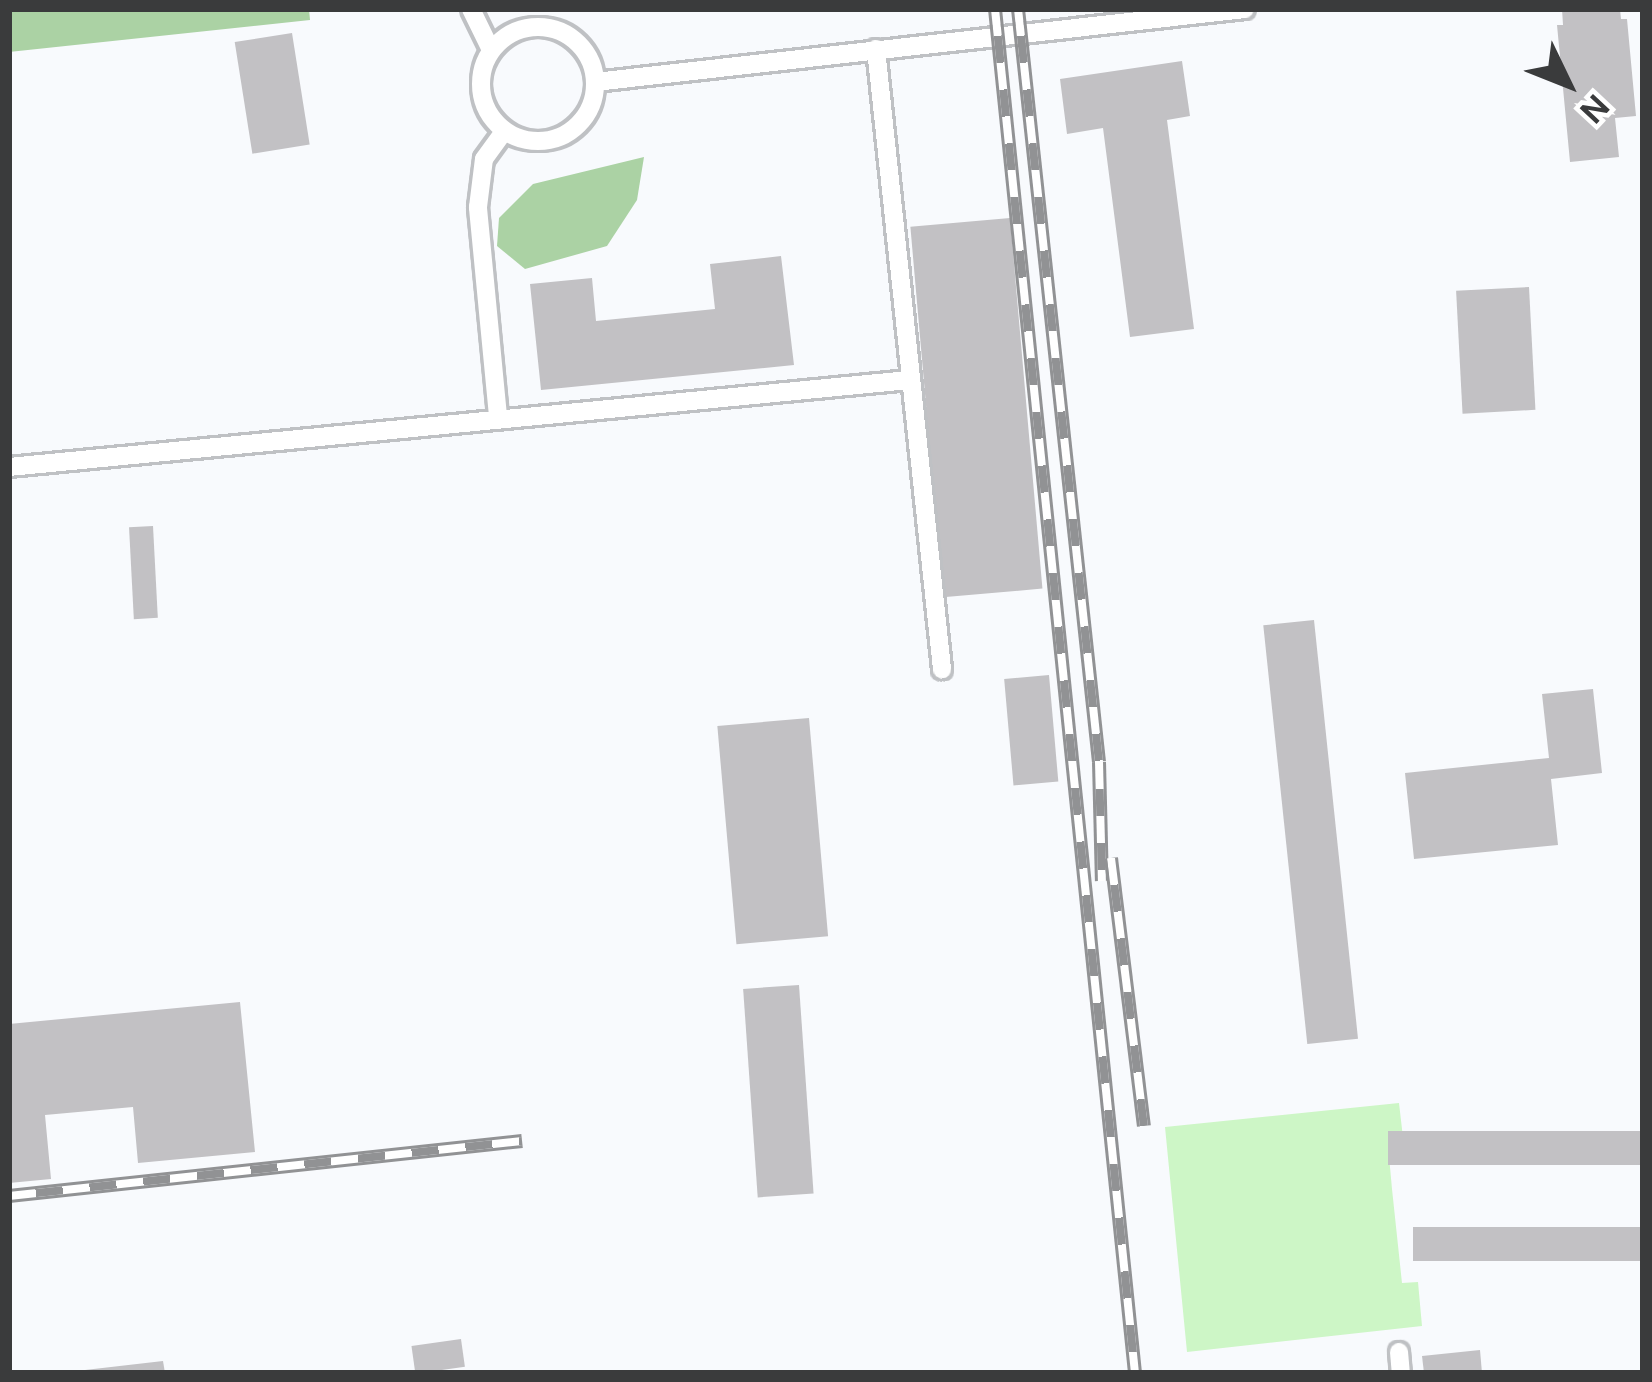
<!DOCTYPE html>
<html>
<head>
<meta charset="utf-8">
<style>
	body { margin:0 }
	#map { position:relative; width:1652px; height:1382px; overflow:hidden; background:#f8fafd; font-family:"DM Sans",sans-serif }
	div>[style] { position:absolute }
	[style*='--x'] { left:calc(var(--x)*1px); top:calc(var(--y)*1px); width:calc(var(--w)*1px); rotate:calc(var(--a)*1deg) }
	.green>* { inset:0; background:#cdf6c6 }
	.forest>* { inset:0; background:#abd2a4 }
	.building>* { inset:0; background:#c2c1c4; transform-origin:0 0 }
	.roads { filter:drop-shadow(3px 0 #bfc1c4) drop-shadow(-3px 0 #bfc1c4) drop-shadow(0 3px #bfc1c4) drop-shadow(0 -3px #bfc1c4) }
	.service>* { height:18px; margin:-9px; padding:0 9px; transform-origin:9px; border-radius:9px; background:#fff }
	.service>.ring { margin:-9px; padding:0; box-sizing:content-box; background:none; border:18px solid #fff; border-radius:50% }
	.rail>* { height:14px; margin-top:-7px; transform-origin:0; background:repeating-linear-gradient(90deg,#fff 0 27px,#919294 0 54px); box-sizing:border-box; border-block:3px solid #919294 }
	span { translate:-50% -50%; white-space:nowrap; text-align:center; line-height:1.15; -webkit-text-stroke:9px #fff; paint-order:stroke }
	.frame { position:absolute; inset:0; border:12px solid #3a3b3c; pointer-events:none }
	.north { position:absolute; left:1508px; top:24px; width:120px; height:120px; -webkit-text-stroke:9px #fff; paint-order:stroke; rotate:133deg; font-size:33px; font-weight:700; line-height:48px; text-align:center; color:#3a3b3c }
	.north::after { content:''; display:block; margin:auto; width:42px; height:54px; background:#3a3b3c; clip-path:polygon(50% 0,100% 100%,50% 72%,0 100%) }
</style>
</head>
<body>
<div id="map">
	<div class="green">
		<i style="clip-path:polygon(1399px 1103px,1405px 1155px,1389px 1156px,1392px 1189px,1402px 1283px,1418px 1282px,1422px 1326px,1187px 1352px,1165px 1127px)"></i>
	</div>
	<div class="forest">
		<i style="clip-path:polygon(9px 9px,309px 9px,310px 20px,9px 52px)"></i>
		<i style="clip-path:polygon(644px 157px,637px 200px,607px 246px,525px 269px,497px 246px,499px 218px,533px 184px)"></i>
	</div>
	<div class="building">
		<i style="clip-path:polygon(1562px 9px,1620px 9px,1621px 19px,1627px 19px,1636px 116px,1615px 118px,1619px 157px,1570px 162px,1557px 25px,1563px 25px)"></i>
		<i style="left:292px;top:33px;width:113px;height:58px;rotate:81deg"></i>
		<i style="clip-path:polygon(1182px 61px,1190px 116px,1167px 120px,1194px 329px,1130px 337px,1103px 128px,1067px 134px,1060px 79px)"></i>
		<i style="left:1010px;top:218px;width:372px;height:100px;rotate:85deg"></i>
		<i style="clip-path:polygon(781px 256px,794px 365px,541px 390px,530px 284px,592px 278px,596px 321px,715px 309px,710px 264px)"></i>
		<i style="left:1529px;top:287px;width:123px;height:73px;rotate:87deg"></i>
		<i style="left:153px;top:526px;width:92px;height:24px;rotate:87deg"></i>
		<i style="left:1314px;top:620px;width:421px;height:51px;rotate:84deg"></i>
		<i style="left:1049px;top:675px;width:107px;height:45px;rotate:85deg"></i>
		<i style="clip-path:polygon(1593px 689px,1602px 773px,1551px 779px,1558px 845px,1414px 859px,1405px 773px,1549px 758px,1542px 694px)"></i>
		<i style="left:809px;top:718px;width:219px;height:92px;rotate:85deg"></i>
		<i style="left:799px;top:985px;width:209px;height:56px;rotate:86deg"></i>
		<i style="clip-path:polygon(240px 1002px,255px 1152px,138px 1163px,133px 1107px,45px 1115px,51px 1179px,9px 1183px,9px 1024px)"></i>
		<i style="left:1643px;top:1131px;width:34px;height:255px;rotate:90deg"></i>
		<i style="left:1643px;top:1227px;width:34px;height:230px;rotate:90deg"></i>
		<i style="left:461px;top:1339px;width:28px;height:50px;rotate:82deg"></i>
		<i style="clip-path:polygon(1480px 1350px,1482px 1373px,1424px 1373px,1422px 1356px)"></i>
		<i style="clip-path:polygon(163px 1361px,165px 1373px,86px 1373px,85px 1370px)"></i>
	</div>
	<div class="roads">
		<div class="service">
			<i style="--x:471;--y:9;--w:46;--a:64"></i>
			<i class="ring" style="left:481px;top:27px;width:96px;height:96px"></i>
			<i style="--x:876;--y:49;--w:624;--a:83.92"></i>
			<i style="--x:595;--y:82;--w:654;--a:-6.41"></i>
			<i style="--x:498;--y:416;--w:210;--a:-95.5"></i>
			<i style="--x:478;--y:207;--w:48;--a:-82.9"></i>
			<i style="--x:484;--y:159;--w:34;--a:-54"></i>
			<i style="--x:9;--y:467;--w:905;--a:-5.52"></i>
			<i style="--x:1399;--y:1352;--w:21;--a:85"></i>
		</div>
	</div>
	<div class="rail">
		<i style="--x:995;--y:9;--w:1371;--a:84.14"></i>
		<i style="--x:1018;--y:9;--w:757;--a:83.86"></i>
		<i style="--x:1099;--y:762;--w:119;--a:88.6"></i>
		<i style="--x:1111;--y:858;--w:270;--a:83"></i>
		<i style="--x:9;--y:1196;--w:516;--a:-6.12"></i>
	</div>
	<div class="frame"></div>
	<div class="north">N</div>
</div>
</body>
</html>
